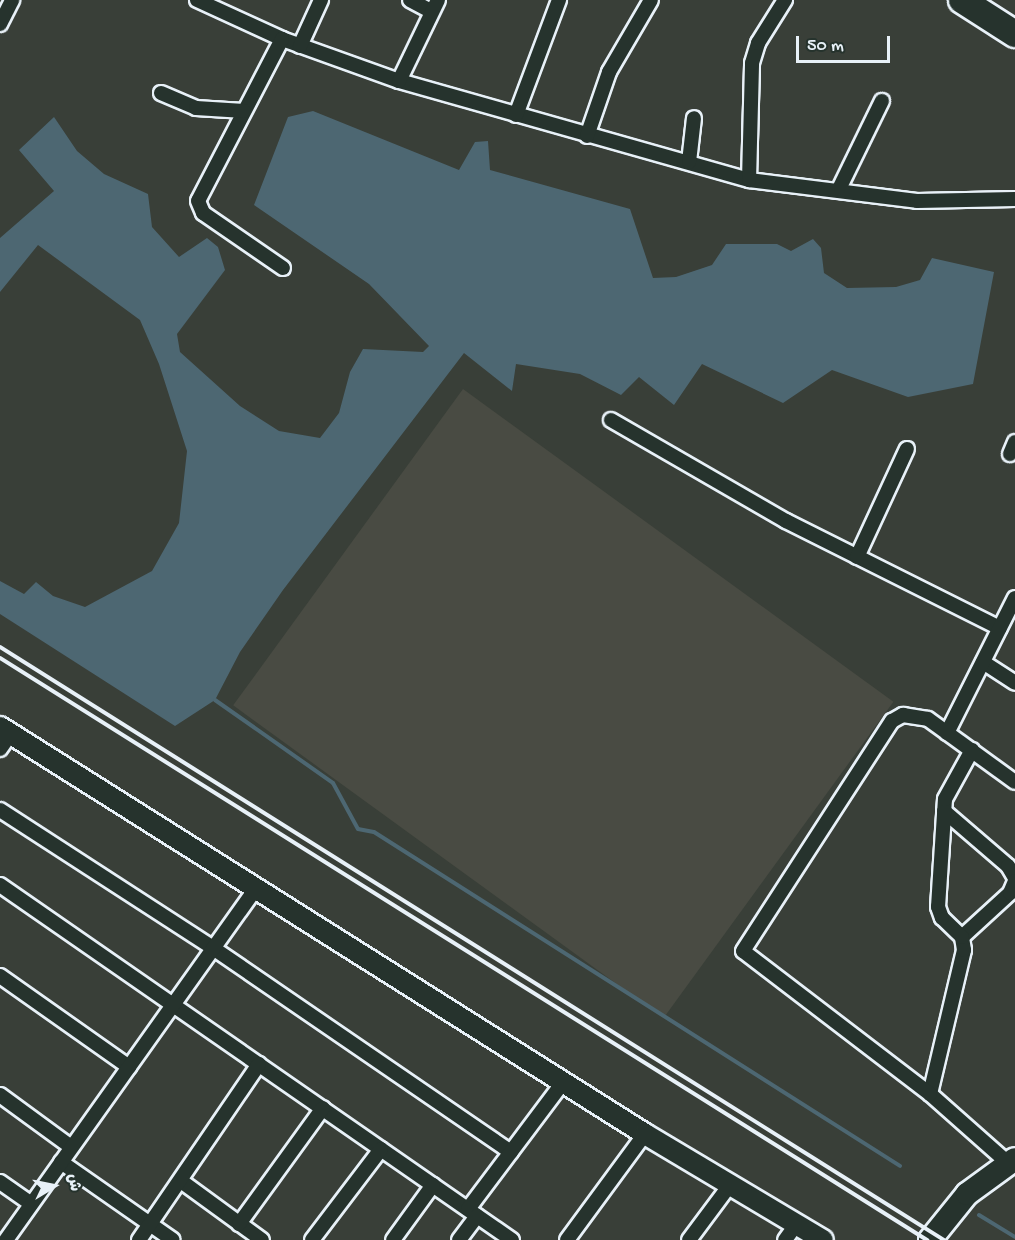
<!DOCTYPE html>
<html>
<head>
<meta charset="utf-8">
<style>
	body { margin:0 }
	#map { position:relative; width:1015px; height:1240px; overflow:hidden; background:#393f38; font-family:"Gochi Hand","Playpen Sans Arabic",sans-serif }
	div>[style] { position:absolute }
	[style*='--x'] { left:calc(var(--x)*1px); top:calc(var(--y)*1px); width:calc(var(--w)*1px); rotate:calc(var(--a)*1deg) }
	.built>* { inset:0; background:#494b43; transform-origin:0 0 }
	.water>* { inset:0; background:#4d6772 }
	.stream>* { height:4px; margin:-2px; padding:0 2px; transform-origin:2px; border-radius:2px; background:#4d6772 }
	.roads { filter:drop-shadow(2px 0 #e8f1f8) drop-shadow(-2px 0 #e8f1f8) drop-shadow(0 2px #e8f1f8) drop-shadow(0 -2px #e8f1f8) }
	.street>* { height:14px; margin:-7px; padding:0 7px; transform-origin:7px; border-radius:7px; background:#26332d }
	.secondary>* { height:20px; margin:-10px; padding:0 10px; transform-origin:10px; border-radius:10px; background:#26332d }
	.primary>* { height:22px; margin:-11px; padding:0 11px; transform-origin:11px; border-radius:11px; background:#26332d }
	.highway>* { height:26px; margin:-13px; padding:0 13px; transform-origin:13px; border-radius:13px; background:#26332d }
	.rail>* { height:4px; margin:-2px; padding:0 2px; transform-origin:2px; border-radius:2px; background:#e8f1f8 }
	span { translate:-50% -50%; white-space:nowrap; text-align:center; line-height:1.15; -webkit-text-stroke:4.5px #26332d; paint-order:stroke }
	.north { position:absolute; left:24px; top:1156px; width:60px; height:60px; -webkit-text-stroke:4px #26332d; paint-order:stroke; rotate:80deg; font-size:16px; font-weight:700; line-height:24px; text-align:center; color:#e8f1f8 }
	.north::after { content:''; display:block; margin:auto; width:21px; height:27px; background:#e8f1f8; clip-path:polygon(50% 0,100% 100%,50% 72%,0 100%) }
	.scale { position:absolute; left:796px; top:36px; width:94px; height:27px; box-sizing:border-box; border:3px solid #e8f1f8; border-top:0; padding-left:8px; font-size:18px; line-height:21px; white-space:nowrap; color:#e8f1f8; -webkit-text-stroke:4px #26332d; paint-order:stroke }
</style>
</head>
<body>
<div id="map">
	<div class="built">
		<i style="left:463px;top:389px;width:532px;height:391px;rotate:36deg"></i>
	</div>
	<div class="water">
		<i style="clip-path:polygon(313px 111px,459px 170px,475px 142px,488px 141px,490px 170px,630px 209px,653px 278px,676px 277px,712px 265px,726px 244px,777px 244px,791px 251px,813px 239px,821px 248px,824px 273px,847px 288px,896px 287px,920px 280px,932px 258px,994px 272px,973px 384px,908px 397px,832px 370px,783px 403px,702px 364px,674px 405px,639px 377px,621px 395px,580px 374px,516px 364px,512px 391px,464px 353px,283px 590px,240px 652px,215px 700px,175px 726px,0 614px,0 581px,24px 594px,36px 582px,53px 596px,85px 607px,152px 571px,179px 523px,187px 451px,159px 364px,140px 320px,38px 245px,0 292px,0 238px,54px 191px,19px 150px,54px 117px,77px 151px,104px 174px,148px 194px,152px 227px,179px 257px,207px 238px,218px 247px,225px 270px,177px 334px,180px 352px,240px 406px,279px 431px,320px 438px,339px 413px,350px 372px,363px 349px,423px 352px,429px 346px,369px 284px,254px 205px,288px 117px)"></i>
	</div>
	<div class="stream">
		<i style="--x:215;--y:700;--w:144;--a:35.1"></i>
		<i style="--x:333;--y:783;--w:52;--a:61.5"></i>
		<i style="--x:358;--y:829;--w:16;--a:11"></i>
		<i style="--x:374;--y:832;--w:623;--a:32.41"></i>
		<i style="--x:979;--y:1215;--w:42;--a:31.4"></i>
	</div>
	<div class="roads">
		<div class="street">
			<i style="--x:197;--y:0;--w:94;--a:24.6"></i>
			<i style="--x:282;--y:39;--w:124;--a:19.7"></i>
			<i style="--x:399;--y:81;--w:364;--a:15.8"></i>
			<i style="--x:749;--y:180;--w:169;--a:7.1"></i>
			<i style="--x:917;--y:201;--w:98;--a:-1.2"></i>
			<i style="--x:410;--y:0;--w:24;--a:28"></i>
			<i style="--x:0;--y:24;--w:27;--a:-63"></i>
			<i style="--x:282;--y:39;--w:182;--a:117.4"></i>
			<i style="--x:198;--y:201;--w:13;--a:67"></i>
			<i style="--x:203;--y:213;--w:97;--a:34.5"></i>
			<i style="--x:300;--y:46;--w:51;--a:-65.5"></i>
			<i style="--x:399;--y:81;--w:90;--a:-64.3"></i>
			<i style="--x:161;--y:93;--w:38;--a:23"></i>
			<i style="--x:196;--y:108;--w:48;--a:3.6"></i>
			<i style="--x:516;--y:115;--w:123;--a:-69.5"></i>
			<i style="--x:587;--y:136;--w:68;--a:-71"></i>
			<i style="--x:609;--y:72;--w:83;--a:-59.7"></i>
			<i style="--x:689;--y:162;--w:44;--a:-83.5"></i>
			<i style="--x:749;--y:180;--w:117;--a:-88.5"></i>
			<i style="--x:752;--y:63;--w:21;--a:-73"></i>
			<i style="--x:758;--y:43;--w:51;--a:-57.9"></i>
			<i style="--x:839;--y:189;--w:98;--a:-64"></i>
			<i style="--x:611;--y:420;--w:202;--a:30"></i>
			<i style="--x:786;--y:521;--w:239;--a:26.6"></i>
			<i style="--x:1010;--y:454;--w:13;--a:-67"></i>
			<i style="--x:857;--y:557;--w:119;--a:-65.2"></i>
			<i style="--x:983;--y:662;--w:38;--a:33"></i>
			<i style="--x:947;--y:733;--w:151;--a:-63.3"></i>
			<i style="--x:0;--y:749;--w:19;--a:-55"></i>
			<i style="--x:0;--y:810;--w:254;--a:32.9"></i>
			<i style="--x:213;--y:948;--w:361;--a:34.4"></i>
			<i style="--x:944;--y:811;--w:84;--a:40.7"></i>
			<i style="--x:1008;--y:866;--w:14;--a:60"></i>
			<i style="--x:0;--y:885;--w:623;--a:34.74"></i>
			<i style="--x:962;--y:937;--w:65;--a:-42.5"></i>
			<i style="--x:1010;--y:893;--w:13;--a:-67"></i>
			<i style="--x:0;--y:976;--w:158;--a:35.2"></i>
			<i style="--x:930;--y:1094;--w:148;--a:-76.7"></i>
			<i style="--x:964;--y:950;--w:13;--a:-99"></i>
			<i style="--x:962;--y:937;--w:28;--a:-136"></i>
			<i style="--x:942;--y:918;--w:12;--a:-110"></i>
			<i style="--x:938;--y:907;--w:108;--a:-86.3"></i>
			<i style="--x:945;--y:799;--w:56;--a:-61.1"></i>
			<i style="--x:0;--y:1095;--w:88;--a:36.2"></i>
			<i style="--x:61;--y:1162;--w:136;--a:34.9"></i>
			<i style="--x:1008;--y:1163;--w:104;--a:-138.5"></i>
			<i style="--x:930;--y:1094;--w:235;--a:-142.6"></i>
			<i style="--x:743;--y:951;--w:274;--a:-57.1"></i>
			<i style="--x:892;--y:721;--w:13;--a:-29"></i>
			<i style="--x:903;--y:715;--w:25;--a:9"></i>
			<i style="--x:928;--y:719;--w:107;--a:35.9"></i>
			<i style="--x:181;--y:1181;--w:100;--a:36.1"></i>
			<i style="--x:0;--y:1182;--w:38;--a:35"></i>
			<i style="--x:468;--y:1209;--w:160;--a:-53.1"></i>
			<i style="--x:239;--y:1224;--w:143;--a:-54.1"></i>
			<i style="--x:6;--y:1240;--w:432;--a:-54.6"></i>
			<i style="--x:139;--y:1240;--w:213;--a:-55.7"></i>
			<i style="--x:312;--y:1240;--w:114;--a:-52.8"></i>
			<i style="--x:393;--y:1240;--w:68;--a:-54"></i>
			<i style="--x:459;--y:1240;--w:30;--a:-53"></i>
			<i style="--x:567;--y:1240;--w:132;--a:-53.7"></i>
			<i style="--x:689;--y:1240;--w:69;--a:-53.3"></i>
			<i style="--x:785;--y:1240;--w:19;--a:-54"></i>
		</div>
		<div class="secondary">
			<i style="--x:0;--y:727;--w:763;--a:32.25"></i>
			<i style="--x:645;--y:1134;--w:207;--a:30.8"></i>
		</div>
		<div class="primary">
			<i style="--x:930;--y:1240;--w:59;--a:-51.2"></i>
			<i style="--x:967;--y:1194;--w:59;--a:-36.1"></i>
		</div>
		<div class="highway">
			<i style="--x:962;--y:0;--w:63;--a:32.7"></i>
		</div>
	</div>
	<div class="rail">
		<i style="--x:0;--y:647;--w:1115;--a:32.14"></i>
		<i style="--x:0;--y:658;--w:1095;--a:32.12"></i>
	</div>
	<div class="north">ش</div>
	<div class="scale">50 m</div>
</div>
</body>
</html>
